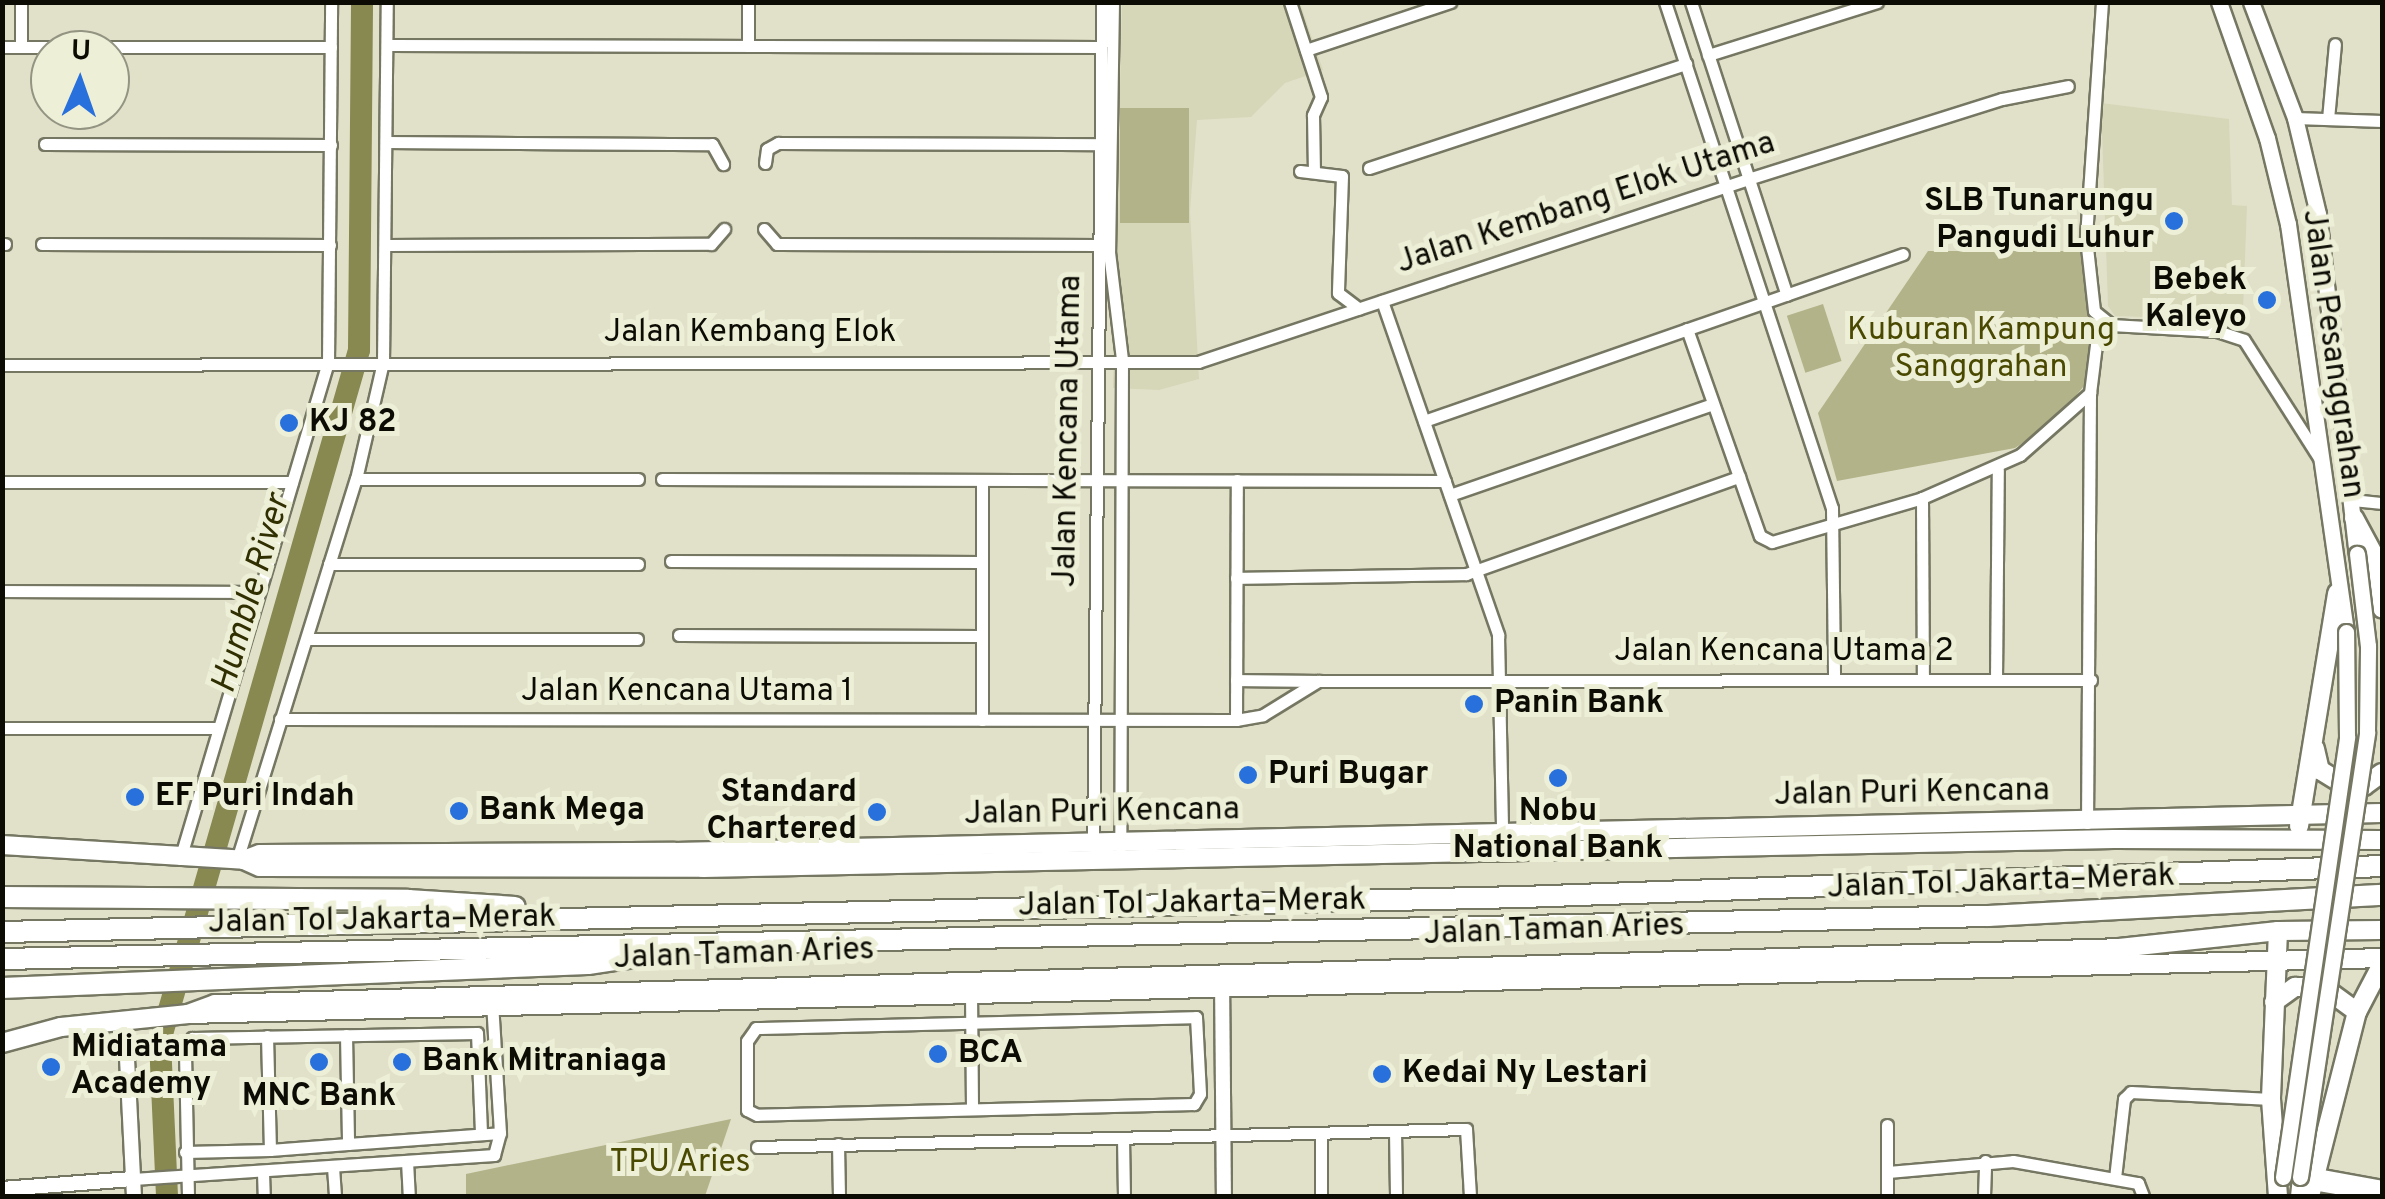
<!DOCTYPE html>
<html>
<head>
<meta charset="utf-8">
<style>
	body { margin:0 }
	#map { position:relative; width:2385px; height:1199px; overflow:hidden; background:#e1e1ca; font-family:Overpass,sans-serif }
	div>[style] { position:absolute }
	[style*='--x'] { left:calc(var(--x)*1px); top:calc(var(--y)*1px); width:calc(var(--w)*1px); rotate:calc(var(--a)*1deg) }
	.built>* { inset:0; background:#d6d7b8 }
	.green>* { inset:0; background:#b2b389; transform-origin:0 0 }
	.river>* { height:22px; margin:-11px; padding:0 11px; transform-origin:11px; border-radius:11px; background:#888851 }
	.roads { filter:drop-shadow(2px 0 #767762) drop-shadow(-2px 0 #767762) drop-shadow(0 2px #767762) drop-shadow(0 -2px #767762) }
	.minor>* { height:11px; margin:-5.5px; padding:0 5.5px; transform-origin:5.5px; border-radius:5.5px; background:#fff }
	.tertiary>* { height:14px; margin:-7px; padding:0 7px; transform-origin:7px; border-radius:7px; background:#fff }
	.secondary>* { height:15px; margin:-7.5px; padding:0 7.5px; transform-origin:7.5px; border-radius:7.5px; background:#fff }
	.primary>* { height:18px; margin:-9px; padding:0 9px; transform-origin:9px; border-radius:9px; background:#fff }
	.motorway>* { height:20px; margin:-10px; padding:0 10px; transform-origin:10px; border-radius:10px; background:#fff }
	.bridges { filter:drop-shadow(2px 0 #767762) drop-shadow(-2px 0 #767762) drop-shadow(0 2px #767762) drop-shadow(0 -2px #767762) }
	.secondary-bridge>* { height:15px; margin:-7.5px; padding:0 7.5px; transform-origin:7.5px; border-radius:7.5px; background:#fff }
	.dots>* { width:28px; height:28px; translate:-50% -50%; box-sizing:border-box; border:5px solid #eeefd7; border-radius:50% }
	span { translate:-50% -50%; white-space:nowrap; text-align:center; line-height:1.15; -webkit-text-stroke:10px #eeefd7; paint-order:stroke }
	.poi-label { font-size:32px; color:#0c0c05; font-weight:700 }
	.right { translate:-100% -50%; text-align:right }
	.left { translate:0 -50%; text-align:left }
	.street-label { font-size:32px; color:#0c0c05 }
	.park-label { font-size:32px; color:#4a4901 }
	.water-label { font-size:35px; color:#302f01; font-style:italic }
	.frame { position:absolute; inset:0; border:5px solid #0c0c05; pointer-events:none }
	.north { position:absolute; left:30px; top:30px; width:100px; height:100px; box-sizing:border-box; background:#eeefd7; border:2px solid #949483; border-radius:50%; rotate:2deg; font-size:28px; font-weight:700; line-height:40px; text-align:center; color:#0c0c05 }
	.north::after { content:''; display:block; margin:auto; width:35px; height:45px; background:#2871dd; clip-path:polygon(50% 0,100% 100%,50% 72%,0 100%) }
</style>
</head>
<body>
<div id="map">
	<div class="built">
		<i style="clip-path:polygon(1122px 3px,1300px 3px,1323px 70px,1285px 83px,1251px 117px,1197px 120px,1190px 211px,1199px 379px,1159px 390px,1113px 388px)"></i>
		<i style="clip-path:polygon(2101px 103px,2229px 119px,2232px 205px,2247px 206px,2243px 310px,2229px 320px,2115px 316px,2108px 306px)"></i>
	</div>
	<div class="green">
		<i style="left:1120px;top:108px;width:69px;height:115px"></i>
		<i style="clip-path:polygon(1928px 251px,2081px 251px,2096px 326px,2084px 386px,2054px 422px,2015px 448px,1837px 481px,1818px 413px)"></i>
		<i style="left:1823px;top:304px;width:60px;height:38px;rotate:72deg"></i>
		<i style="clip-path:polygon(731px 1119px,705px 1196px,466px 1196px,466px 1174px)"></i>
	</div>
	<div class="river">
		<i style="--x:167;--y:1196;--w:155;--a:-92.6"></i>
		<i style="--x:160;--y:1041;--w:719;--a:-73.93"></i>
		<i style="--x:359;--y:350;--w:348;--a:-89.5"></i>
	</div>
	<div class="roads">
		<div class="minor">
			<i style="--x:1113;--y:2;--w:250;--a:90.9"></i>
			<i style="--x:1109;--y:252;--w:109;--a:83.1"></i>
			<i style="--x:1122;--y:360;--w:487;--a:90.2"></i>
			<i style="--x:1290;--y:2;--w:100;--a:71.9"></i>
			<i style="--x:1321;--y:97;--w:20;--a:114"></i>
			<i style="--x:1313;--y:115;--w:56;--a:89"></i>
			<i style="--x:1665;--y:2;--w:533;--a:71.74"></i>
			<i style="--x:1832;--y:508;--w:171;--a:89.3"></i>
			<i style="--x:1691;--y:2;--w:308;--a:71.9"></i>
			<i style="--x:2102;--y:2;--w:237;--a:93.9"></i>
			<i style="--x:2086;--y:238;--w:73;--a:83.7"></i>
			<i style="--x:2094;--y:311;--w:22;--a:39"></i>
			<i style="--x:2111;--y:325;--w:106;--a:3.2"></i>
			<i style="--x:2217;--y:331;--w:28;--a:18"></i>
			<i style="--x:2244;--y:340;--w:138;--a:57.5"></i>
			<i style="--x:387;--y:45;--w:714;--a:0.16"></i>
			<i style="--x:748;--y:46;--w:44;--a:-90"></i>
			<i style="--x:2;--y:47;--w:329;--a:0"></i>
			<i style="--x:21;--y:47;--w:45;--a:-90"></i>
			<i style="--x:1306;--y:50;--w:152;--a:-18.4"></i>
			<i style="--x:1708;--y:55;--w:177;--a:-17.4"></i>
			<i style="--x:2295;--y:118;--w:87;--a:2"></i>
			<i style="--x:2328;--y:119;--w:75;--a:-84.7"></i>
			<i style="--x:386;--y:142;--w:326;--a:0.4"></i>
			<i style="--x:712;--y:144;--w:23;--a:61"></i>
			<i style="--x:45;--y:144;--w:286;--a:0.2"></i>
			<i style="--x:765;--y:163;--w:14;--a:-82"></i>
			<i style="--x:767;--y:149;--w:13;--a:-29"></i>
			<i style="--x:778;--y:143;--w:328;--a:0.2"></i>
			<i style="--x:1369;--y:168;--w:334;--a:-18.2"></i>
			<i style="--x:1300;--y:171;--w:42;--a:6.8"></i>
			<i style="--x:1342;--y:176;--w:117;--a:92"></i>
			<i style="--x:1338;--y:293;--w:26;--a:37"></i>
			<i style="--x:764;--y:229;--w:20;--a:49"></i>
			<i style="--x:777;--y:244;--w:322;--a:0.2"></i>
			<i style="--x:2;--y:244;--w:3;--a:0"></i>
			<i style="--x:42;--y:244;--w:288;--a:0.2"></i>
			<i style="--x:386;--y:245;--w:325;--a:-0.2"></i>
			<i style="--x:711;--y:244;--w:20;--a:-49"></i>
			<i style="--x:1382;--y:301;--w:354;--a:70.8"></i>
			<i style="--x:1498;--y:635;--w:199;--a:88.8"></i>
			<i style="--x:1687;--y:329;--w:219;--a:70.6"></i>
			<i style="--x:1760;--y:536;--w:13;--a:27"></i>
			<i style="--x:1772;--y:542;--w:156;--a:-16.3"></i>
			<i style="--x:1922;--y:498;--w:107;--a:-23.7"></i>
			<i style="--x:2020;--y:455;--w:94;--a:-41.5"></i>
			<i style="--x:2090;--y:393;--w:73;--a:-82.9"></i>
			<i style="--x:2;--y:365;--w:1196;--a:-0.14"></i>
			<i style="--x:1198;--y:362;--w:580;--a:-18.4"></i>
			<i style="--x:1748;--y:179;--w:266;--a:-17.5"></i>
			<i style="--x:2002;--y:99;--w:67;--a:-11.1"></i>
			<i style="--x:1424;--y:421;--w:507;--a:-19.22"></i>
			<i style="--x:356;--y:479;--w:282;--a:0"></i>
			<i style="--x:662;--y:479;--w:783;--a:0.15"></i>
			<i style="--x:982;--y:480;--w:240;--a:90"></i>
			<i style="--x:2;--y:482;--w:290;--a:0"></i>
			<i style="--x:1450;--y:495;--w:278;--a:-19.1"></i>
			<i style="--x:1922;--y:498;--w:181;--a:89.7"></i>
			<i style="--x:2353;--y:500;--w:29;--a:6"></i>
			<i style="--x:671;--y:561;--w:311;--a:0.2"></i>
			<i style="--x:329;--y:564;--w:309;--a:0"></i>
			<i style="--x:1236;--y:578;--w:230;--a:-1"></i>
			<i style="--x:1466;--y:574;--w:290;--a:-19.6"></i>
			<i style="--x:2;--y:591;--w:256;--a:0.2"></i>
			<i style="--x:679;--y:635;--w:303;--a:0.2"></i>
			<i style="--x:307;--y:639;--w:330;--a:0"></i>
			<i style="--x:1996;--y:679;--w:209;--a:-89.5"></i>
			<i style="--x:1236;--y:680;--w:80;--a:0.7"></i>
			<i style="--x:280;--y:719;--w:956;--a:0.06"></i>
			<i style="--x:1236;--y:720;--w:27;--a:-10"></i>
			<i style="--x:1263;--y:715;--w:65;--a:-31.7"></i>
			<i style="--x:1318;--y:681;--w:773;--a:-0.07"></i>
			<i style="--x:1236;--y:720;--w:240;--a:-89.8"></i>
			<i style="--x:2;--y:728;--w:214;--a:0"></i>
			<i style="--x:2087;--y:823;--w:430;--a:-89.6"></i>
			<i style="--x:1093;--y:846;--w:844;--a:-89.39"></i>
			<i style="--x:180;--y:859;--w:519;--a:-73.42"></i>
			<i style="--x:328;--y:362;--w:360;--a:-89.5"></i>
			<i style="--x:237;--y:860;--w:399;--a:-72.7"></i>
			<i style="--x:356;--y:479;--w:120;--a:-77"></i>
			<i style="--x:383;--y:362;--w:360;--a:-89.4"></i>
			<i style="--x:971;--y:992;--w:116;--a:89.5"></i>
			<i style="--x:1196;--y:1017;--w:77;--a:87"></i>
			<i style="--x:1200;--y:1094;--w:12;--a:121"></i>
			<i style="--x:1194;--y:1104;--w:437;--a:178.6"></i>
			<i style="--x:757;--y:1115;--w:11;--a:-153"></i>
			<i style="--x:747;--y:1110;--w:69;--a:-90"></i>
			<i style="--x:747;--y:1041;--w:16;--a:-55"></i>
			<i style="--x:756;--y:1028;--w:440;--a:-1.4"></i>
			<i style="--x:346;--y:1035;--w:109;--a:88.9"></i>
			<i style="--x:348;--y:1144;--w:152;--a:-4.1"></i>
			<i style="--x:267;--y:1036;--w:114;--a:88.5"></i>
			<i style="--x:270;--y:1150;--w:78;--a:-4.4"></i>
			<i style="--x:1887;--y:1125;--w:71;--a:90"></i>
			<i style="--x:1395;--y:1131;--w:65;--a:89.1"></i>
			<i style="--x:1321;--y:1133;--w:63;--a:90"></i>
			<i style="--x:1123;--y:1138;--w:58;--a:89"></i>
			<i style="--x:838;--y:1144;--w:52;--a:88.9"></i>
			<i style="--x:757;--y:1147;--w:709;--a:-1.45"></i>
			<i style="--x:1466;--y:1129;--w:67;--a:86.6"></i>
			<i style="--x:185;--y:1152;--w:85;--a:-1.3"></i>
			<i style="--x:407;--y:1161;--w:35;--a:87"></i>
			<i style="--x:333;--y:1167;--w:29;--a:86"></i>
			<i style="--x:1888;--y:1172;--w:125;--a:-5"></i>
			<i style="--x:2013;--y:1161;--w:127;--a:10"></i>
			<i style="--x:2138;--y:1183;--w:14;--a:69"></i>
			<i style="--x:263;--y:1173;--w:23;--a:88"></i>
			<i style="--x:2316;--y:1174;--w:67;--a:10.3"></i>
			<i style="--x:2115;--y:1178;--w:80;--a:-83.5"></i>
			<i style="--x:2124;--y:1099;--w:10;--a:-45"></i>
			<i style="--x:2131;--y:1092;--w:140;--a:2.9"></i>
			<i style="--x:133;--y:1179;--w:362;--a:-3.8"></i>
			<i style="--x:494;--y:1155;--w:23;--a:-75"></i>
			<i style="--x:500;--y:1133;--w:130;--a:-93.5"></i>
			<i style="--x:2313;--y:1184;--w:70;--a:9.9"></i>
			<i style="--x:188;--y:1196;--w:146;--a:-91.2"></i>
			<i style="--x:185;--y:1050;--w:14;--a:-60"></i>
			<i style="--x:192;--y:1038;--w:285;--a:-1"></i>
			<i style="--x:477;--y:1033;--w:100;--a:87.7"></i>
			<i style="--x:1984;--y:1196;--w:35;--a:-88"></i>
		</div>
		<div class="tertiary">
			<i style="--x:1222;--y:977;--w:219;--a:89.5"></i>
			<i style="--x:125;--y:1019;--w:177;--a:87.1"></i>
			<i style="--x:2;--y:1189;--w:131;--a:-4.4"></i>
		</div>
		<div class="secondary">
			<i style="--x:2219;--y:2;--w:144;--a:70.6"></i>
			<i style="--x:2267;--y:138;--w:89;--a:76.3"></i>
			<i style="--x:2288;--y:224;--w:412;--a:81.9"></i>
			<i style="--x:2251;--y:2;--w:124;--a:69.2"></i>
			<i style="--x:2295;--y:118;--w:99;--a:76.5"></i>
			<i style="--x:2318;--y:214;--w:342;--a:83.5"></i>
			<i style="--x:2298;--y:1196;--w:19;--a:-84"></i>
		</div>
		<div class="primary">
			<i style="--x:2354;--y:518;--w:42;--a:61.6"></i>
			<i style="--x:2374;--y:555;--w:54;--a:81.4"></i>
			<i style="--x:2315;--y:749;--w:22;--a:77"></i>
			<i style="--x:2320;--y:770;--w:32;--a:32"></i>
			<i style="--x:2347;--y:787;--w:17;--a:-3"></i>
			<i style="--x:2364;--y:786;--w:22;--a:-36"></i>
			<i style="--x:2299;--y:826;--w:236;--a:-80.7"></i>
			<i style="--x:2;--y:845;--w:242;--a:3.5"></i>
			<i style="--x:244;--y:860;--w:17;--a:24"></i>
			<i style="--x:260;--y:867;--w:443;--a:0.1"></i>
			<i style="--x:703;--y:868;--w:1411;--a:-1.18"></i>
			<i style="--x:2114;--y:839;--w:268;--a:0.2"></i>
			<i style="--x:244;--y:860;--w:17;--a:-21"></i>
			<i style="--x:260;--y:854;--w:415;--a:-0.3"></i>
			<i style="--x:675;--y:852;--w:1707;--a:-1.31"></i>
			<i style="--x:2278;--y:931;--w:168;--a:92.4"></i>
			<i style="--x:2271;--y:1099;--w:97;--a:85.9"></i>
			<i style="--x:2274;--y:1002;--w:26;--a:-36"></i>
			<i style="--x:2295;--y:987;--w:28;--a:0"></i>
			<i style="--x:2323;--y:987;--w:42;--a:36.3"></i>
			<i style="--x:188;--y:1014;--w:29;--a:-20"></i>
			<i style="--x:215;--y:1004;--w:1905;--a:-1.68"></i>
			<i style="--x:2119;--y:948;--w:160;--a:-6.1"></i>
			<i style="--x:2278;--y:931;--w:104;--a:-0.6"></i>
			<i style="--x:2;--y:1043;--w:61;--a:-15.2"></i>
			<i style="--x:61;--y:1027;--w:128;--a:-5.8"></i>
			<i style="--x:188;--y:1014;--w:2195;--a:-1.46"></i>
			<i style="--x:2310;--y:1196;--w:190;--a:-75.7"></i>
			<i style="--x:2357;--y:1012;--w:54;--a:-62.5"></i>
		</div>
		<div class="motorway">
			<i style="--x:2;--y:897;--w:406;--a:0.4"></i>
			<i style="--x:408;--y:900;--w:107;--a:3.7"></i>
			<i style="--x:2;--y:932;--w:1520;--a:-1.32"></i>
			<i style="--x:1522;--y:897;--w:861;--a:-2.06"></i>
			<i style="--x:2;--y:959;--w:1987;--a:-1.24"></i>
			<i style="--x:1989;--y:916;--w:394;--a:-3.1"></i>
			<i style="--x:2;--y:988;--w:586;--a:-2.35"></i>
			<i style="--x:588;--y:964;--w:40;--a:-8.5"></i>
			<i style="--x:628;--y:958;--w:16;--a:-38"></i>
		</div>
	</div>
	<div class="bridges">
		<div class="secondary-bridge">
			<i style="--x:2283;--y:1177;--w:445;--a:-81.7"></i>
			<i style="--x:2347;--y:737;--w:105;--a:-90.5"></i>
			<i style="--x:2300;--y:1177;--w:450;--a:-81.4"></i>
			<i style="--x:2367;--y:732;--w:86;--a:-89.3"></i>
			<i style="--x:2368;--y:646;--w:93;--a:-96.8"></i>
		</div>
	</div>
	<div class="dots">
		<i style="left:2174px;top:221px;background:#2871dd"></i>
		<i style="left:2267px;top:300px;background:#2871dd"></i>
		<i style="left:289px;top:423px;background:#2871dd"></i>
		<i style="left:1474px;top:704px;background:#2871dd"></i>
		<i style="left:1248px;top:775px;background:#2871dd"></i>
		<i style="left:1558px;top:778px;background:#2871dd"></i>
		<i style="left:135px;top:797px;background:#2871dd"></i>
		<i style="left:459px;top:811px;background:#2871dd"></i>
		<i style="left:877px;top:812px;background:#2871dd"></i>
		<i style="left:938px;top:1054px;background:#2871dd"></i>
		<i style="left:319px;top:1062px;background:#2871dd"></i>
		<i style="left:402px;top:1062px;background:#2871dd"></i>
		<i style="left:51px;top:1067px;background:#2871dd"></i>
		<i style="left:1382px;top:1074px;background:#2871dd"></i>
	</div>
	<div class="poi-label">
		<span class="right" style="left:2154px;top:221px">SLB Tunarungu<br>Pangudi Luhur</span>
		<span class="right" style="left:2247px;top:300px">Bebek<br>Kaleyo</span>
		<span class="left" style="left:309px;top:423px">KJ 82</span>
		<span class="left" style="left:1494px;top:704px">Panin Bank</span>
		<span class="left" style="left:1268px;top:775px">Puri Bugar</span>
		<span class="right" style="left:857px;top:812px">Standard<br>Chartered</span>
		<span class="left" style="left:155px;top:797px">EF Puri Indah</span>
		<span class="left" style="left:479px;top:811px">Bank Mega</span>
		<span style="left:1558px;top:831px">Nobu<br>National Bank</span>
		<span class="left" style="left:71px;top:1067px">Midiatama<br>Academy</span>
		<span class="left" style="left:958px;top:1054px">BCA</span>
		<span class="left" style="left:422px;top:1062px">Bank Mitraniaga</span>
		<span class="left" style="left:1402px;top:1074px">Kedai Ny Lestari</span>
		<span style="left:319px;top:1097px">MNC Bank</span>
	</div>
	<div class="street-label">
		<span style="left:1586px;top:204px;rotate:-18deg">Jalan Kembang Elok Utama</span>
		<span style="left:750px;top:333px">Jalan Kembang Elok</span>
		<span style="left:2332px;top:354px;rotate:82deg">Jalan Pesanggrahan</span>
		<span style="left:1069px;top:431px;rotate:-89deg">Jalan Kencana Utama</span>
		<span style="left:1784px;top:652px">Jalan Kencana Utama 2</span>
		<span style="left:687px;top:692px">Jalan Kencana Utama 1</span>
		<span style="left:1912px;top:794px;rotate:-1deg">Jalan Puri Kencana</span>
		<span style="left:1102px;top:813px;rotate:-1deg">Jalan Puri Kencana</span>
		<span style="left:2001px;top:883px;rotate:-2deg">Jalan Tol Jakarta–Merak</span>
		<span style="left:1192px;top:904px;rotate:-1deg">Jalan Tol Jakarta–Merak</span>
		<span style="left:382px;top:921px;rotate:-1deg">Jalan Tol Jakarta–Merak</span>
		<span style="left:1554px;top:931px;rotate:-2deg">Jalan Taman Aries</span>
		<span style="left:744px;top:955px;rotate:-2deg">Jalan Taman Aries</span>
	</div>
	<div class="park-label">
		<span style="left:1981px;top:350px">Kuburan Kampung<br>Sanggrahan</span>
		<span style="left:680px;top:1163px">TPU Aries</span>
	</div>
	<div class="water-label">
		<span style="left:252px;top:594px;rotate:-74deg">Humble River</span>
	</div>
	<div class="frame"></div>
	<div class="north">U</div>
</div>
</body>
</html>
